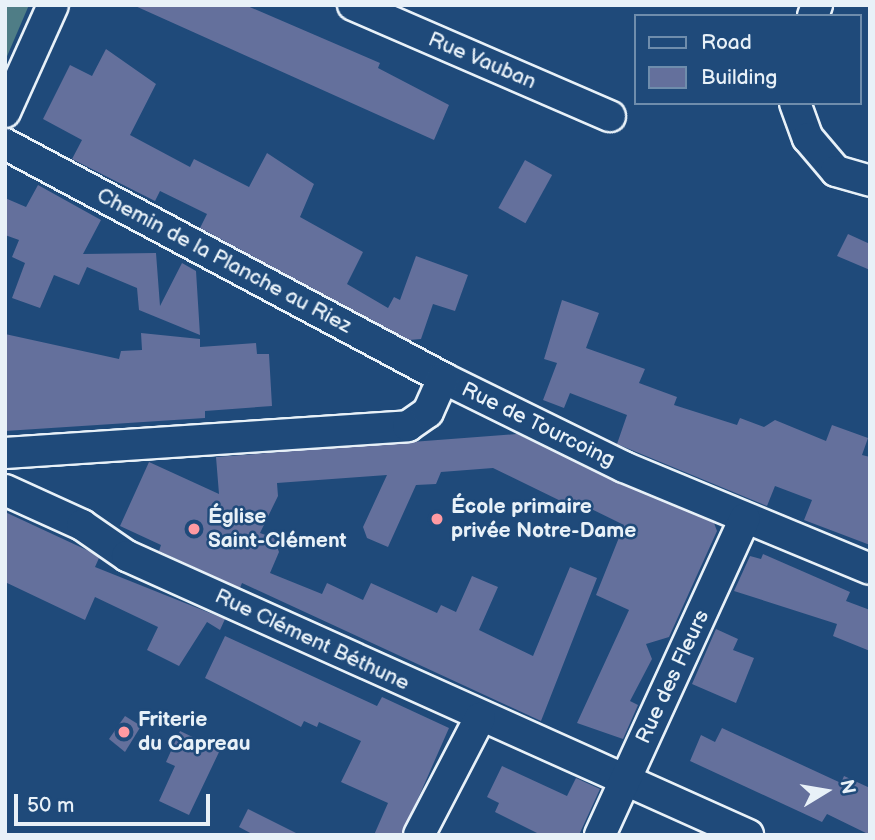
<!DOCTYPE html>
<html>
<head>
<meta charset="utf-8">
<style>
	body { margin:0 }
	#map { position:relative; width:875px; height:840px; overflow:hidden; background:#1f4a7a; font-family:"Balsamiq Sans",sans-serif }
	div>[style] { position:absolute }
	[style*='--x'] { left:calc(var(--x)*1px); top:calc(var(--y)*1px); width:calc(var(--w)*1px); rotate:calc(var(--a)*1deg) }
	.green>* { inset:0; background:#4f7d86 }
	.building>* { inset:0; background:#64709c; transform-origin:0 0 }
	.roads { filter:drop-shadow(2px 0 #e8f1f8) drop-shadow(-2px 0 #e8f1f8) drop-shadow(0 2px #e8f1f8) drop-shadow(0 -2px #e8f1f8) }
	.minor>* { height:30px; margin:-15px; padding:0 15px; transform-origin:15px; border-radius:15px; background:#1f4a7a }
	.dots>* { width:19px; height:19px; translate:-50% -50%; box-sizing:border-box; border:4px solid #1f4a7a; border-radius:50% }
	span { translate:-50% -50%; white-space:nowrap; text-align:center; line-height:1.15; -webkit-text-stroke:5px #1f4a7a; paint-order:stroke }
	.street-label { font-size:21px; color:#e8f1f8 }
	.poi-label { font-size:21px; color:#e8f1f8; font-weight:700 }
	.left { translate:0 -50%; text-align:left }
	.frame { position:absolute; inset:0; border:7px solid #e8f1f8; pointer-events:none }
	.legend { position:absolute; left:634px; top:14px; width:228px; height:91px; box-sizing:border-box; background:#1f4a7a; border:2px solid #6f8dac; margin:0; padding:9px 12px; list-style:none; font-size:21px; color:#e8f1f8 }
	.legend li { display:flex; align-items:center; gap:14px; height:35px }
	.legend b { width:35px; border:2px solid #6f8dac }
	.north { position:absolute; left:791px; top:756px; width:70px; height:70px; -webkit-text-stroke:5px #1f4a7a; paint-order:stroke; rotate:79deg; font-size:19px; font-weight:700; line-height:28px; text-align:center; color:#e8f1f8 }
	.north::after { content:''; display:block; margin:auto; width:24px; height:32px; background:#e8f1f8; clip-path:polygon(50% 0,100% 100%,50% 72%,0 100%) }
	.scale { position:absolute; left:14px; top:794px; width:196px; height:32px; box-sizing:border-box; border:4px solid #e8f1f8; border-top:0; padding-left:9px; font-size:21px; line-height:24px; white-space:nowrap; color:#e8f1f8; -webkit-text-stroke:5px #1f4a7a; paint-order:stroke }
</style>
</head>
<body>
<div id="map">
	<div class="green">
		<i style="clip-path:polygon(5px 5px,29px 5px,5px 61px)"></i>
	</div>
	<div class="building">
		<i style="clip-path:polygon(133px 5px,245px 5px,380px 63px,378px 68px,449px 105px,434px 140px)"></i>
		<i style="clip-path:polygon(106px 49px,156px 84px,130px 135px,190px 167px,194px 159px,249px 187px,267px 153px,314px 184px,300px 217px,363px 252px,347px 284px,388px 308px,394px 297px,400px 300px,416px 256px,468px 275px,455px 311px,433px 304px,421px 339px,409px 340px,200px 228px,207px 214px,160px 191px,155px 201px,72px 159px,82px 140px,43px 119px,70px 65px,92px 76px)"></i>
		<i style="left:525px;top:160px;width:31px;height:55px;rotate:29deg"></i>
		<i style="clip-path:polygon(38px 185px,101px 220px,83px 254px,156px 253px,160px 306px,182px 263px,196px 271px,200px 335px,139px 310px,137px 288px,87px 267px,79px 285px,54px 275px,40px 308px,12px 298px,25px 263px,12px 257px,19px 240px,5px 235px,5px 198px,26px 207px)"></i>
		<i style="clip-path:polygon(848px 234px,870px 244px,870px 270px,837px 256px)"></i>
		<i style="clip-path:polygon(562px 300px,599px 313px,586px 348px,645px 369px,639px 383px,677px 397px,674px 405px,737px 425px,740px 418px,764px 427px,775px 420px,826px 441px,832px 425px,868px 438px,862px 455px,870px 457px,870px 545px,804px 520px,812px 500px,775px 486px,767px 506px,617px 444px,627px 415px,570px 393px,564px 408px,543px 400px,557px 363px,544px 359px)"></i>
		<i style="clip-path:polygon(141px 333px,200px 339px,200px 347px,256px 343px,257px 354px,269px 354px,272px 406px,205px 411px,205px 418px,5px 431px,5px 334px,119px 359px,121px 351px,142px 350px)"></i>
		<i style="clip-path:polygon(517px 434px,714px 523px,717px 531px,669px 637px,646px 644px,652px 659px,630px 701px,638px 705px,623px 739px,577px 723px,629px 610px,596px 595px,624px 525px,573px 500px,571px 506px,493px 468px,441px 472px,436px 484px,416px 485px,388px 547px,367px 538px,363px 527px,387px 475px,277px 483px,278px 496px,260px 533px,274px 538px,279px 552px,270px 573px,322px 594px,327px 583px,363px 600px,371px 583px,437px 613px,441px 605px,456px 612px,472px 576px,498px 587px,479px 630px,533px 656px,570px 567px,597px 578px,541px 721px,242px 583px,240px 588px,159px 551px,161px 545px,120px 526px,149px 462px,219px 494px,216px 457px)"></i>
		<i style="clip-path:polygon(5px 512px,91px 552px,99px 558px,95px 567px,225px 619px,220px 630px,207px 622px,179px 666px,147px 650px,158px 627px,95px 597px,85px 620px,5px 582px)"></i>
		<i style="clip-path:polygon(763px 554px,850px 592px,846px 601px,870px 610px,870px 651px,833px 636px,837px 624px,734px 591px,750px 556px,761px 559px)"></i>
		<i style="clip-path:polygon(716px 629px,738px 639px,733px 650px,754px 658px,736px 703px,692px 684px)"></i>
		<i style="clip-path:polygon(225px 636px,377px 706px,382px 697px,449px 728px,402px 835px,374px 835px,388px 803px,341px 782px,361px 741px,319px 722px,317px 727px,304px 721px,301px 727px,205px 678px)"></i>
		<i style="clip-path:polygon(125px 716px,141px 726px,125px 752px,109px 739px)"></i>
		<i style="clip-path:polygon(722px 728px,841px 783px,844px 776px,870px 788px,870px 835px,827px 814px,822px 822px,690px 761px,701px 735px,715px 742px)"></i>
		<i style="clip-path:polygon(180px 731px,220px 750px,189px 815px,159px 801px,175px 766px,166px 762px)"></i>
		<i style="clip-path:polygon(502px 766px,567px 796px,576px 778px,600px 789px,579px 835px,541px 835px,495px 812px,499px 803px,487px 797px)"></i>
		<i style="clip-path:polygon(248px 809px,300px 835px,254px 835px,239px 827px)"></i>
	</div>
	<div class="roads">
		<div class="minor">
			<i style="--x:353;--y:5;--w:280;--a:23.4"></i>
			<i style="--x:813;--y:16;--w:12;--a:-70"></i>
			<i style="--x:795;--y:103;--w:37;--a:70"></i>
			<i style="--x:808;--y:138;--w:43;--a:49.7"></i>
			<i style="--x:836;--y:171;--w:35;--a:16"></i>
			<i style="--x:5;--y:112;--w:117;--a:-65.8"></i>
			<i style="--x:5;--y:144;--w:497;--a:28.1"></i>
			<i style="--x:443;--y:378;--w:202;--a:26.2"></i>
			<i style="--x:624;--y:467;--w:266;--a:22.5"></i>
			<i style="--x:5;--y:453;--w:404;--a:-3.8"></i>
			<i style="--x:408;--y:426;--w:24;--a:-35"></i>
			<i style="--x:428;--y:412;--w:37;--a:-66"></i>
			<i style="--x:5;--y:490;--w:85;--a:24.4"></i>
			<i style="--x:82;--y:525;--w:55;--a:34.6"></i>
			<i style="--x:127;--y:556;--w:681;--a:24.19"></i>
			<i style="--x:419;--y:835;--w:132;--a:-62.5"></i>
			<i style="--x:600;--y:835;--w:348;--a:-65.4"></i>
		</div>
	</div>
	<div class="dots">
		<i style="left:437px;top:519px;background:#ff9aa2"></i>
		<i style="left:194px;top:529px;background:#ff9aa2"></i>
		<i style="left:124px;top:732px;background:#ff9aa2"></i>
	</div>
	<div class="street-label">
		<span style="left:482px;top:61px;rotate:23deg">Rue Vauban</span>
		<span style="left:224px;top:261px;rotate:28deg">Chemin de la Planche au Riez</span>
		<span style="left:538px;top:425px;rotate:26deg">Rue de Tourcoing</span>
		<span style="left:312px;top:640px;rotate:25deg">Rue Clément Béthune</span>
		<span style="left:673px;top:677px;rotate:-65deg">Rue des Fleurs</span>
	</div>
	<div class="poi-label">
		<span class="left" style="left:451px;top:519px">École primaire<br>privée Notre-Dame</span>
		<span class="left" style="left:208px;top:529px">Église<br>Saint-Clément</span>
		<span class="left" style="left:138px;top:732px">Friterie<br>du Capreau</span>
	</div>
	<div class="frame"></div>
	<ul class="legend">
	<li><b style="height:9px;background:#1f4a7a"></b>Road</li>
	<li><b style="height:19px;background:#64709c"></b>Building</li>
	</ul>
	<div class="north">N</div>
	<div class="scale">50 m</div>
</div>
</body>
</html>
